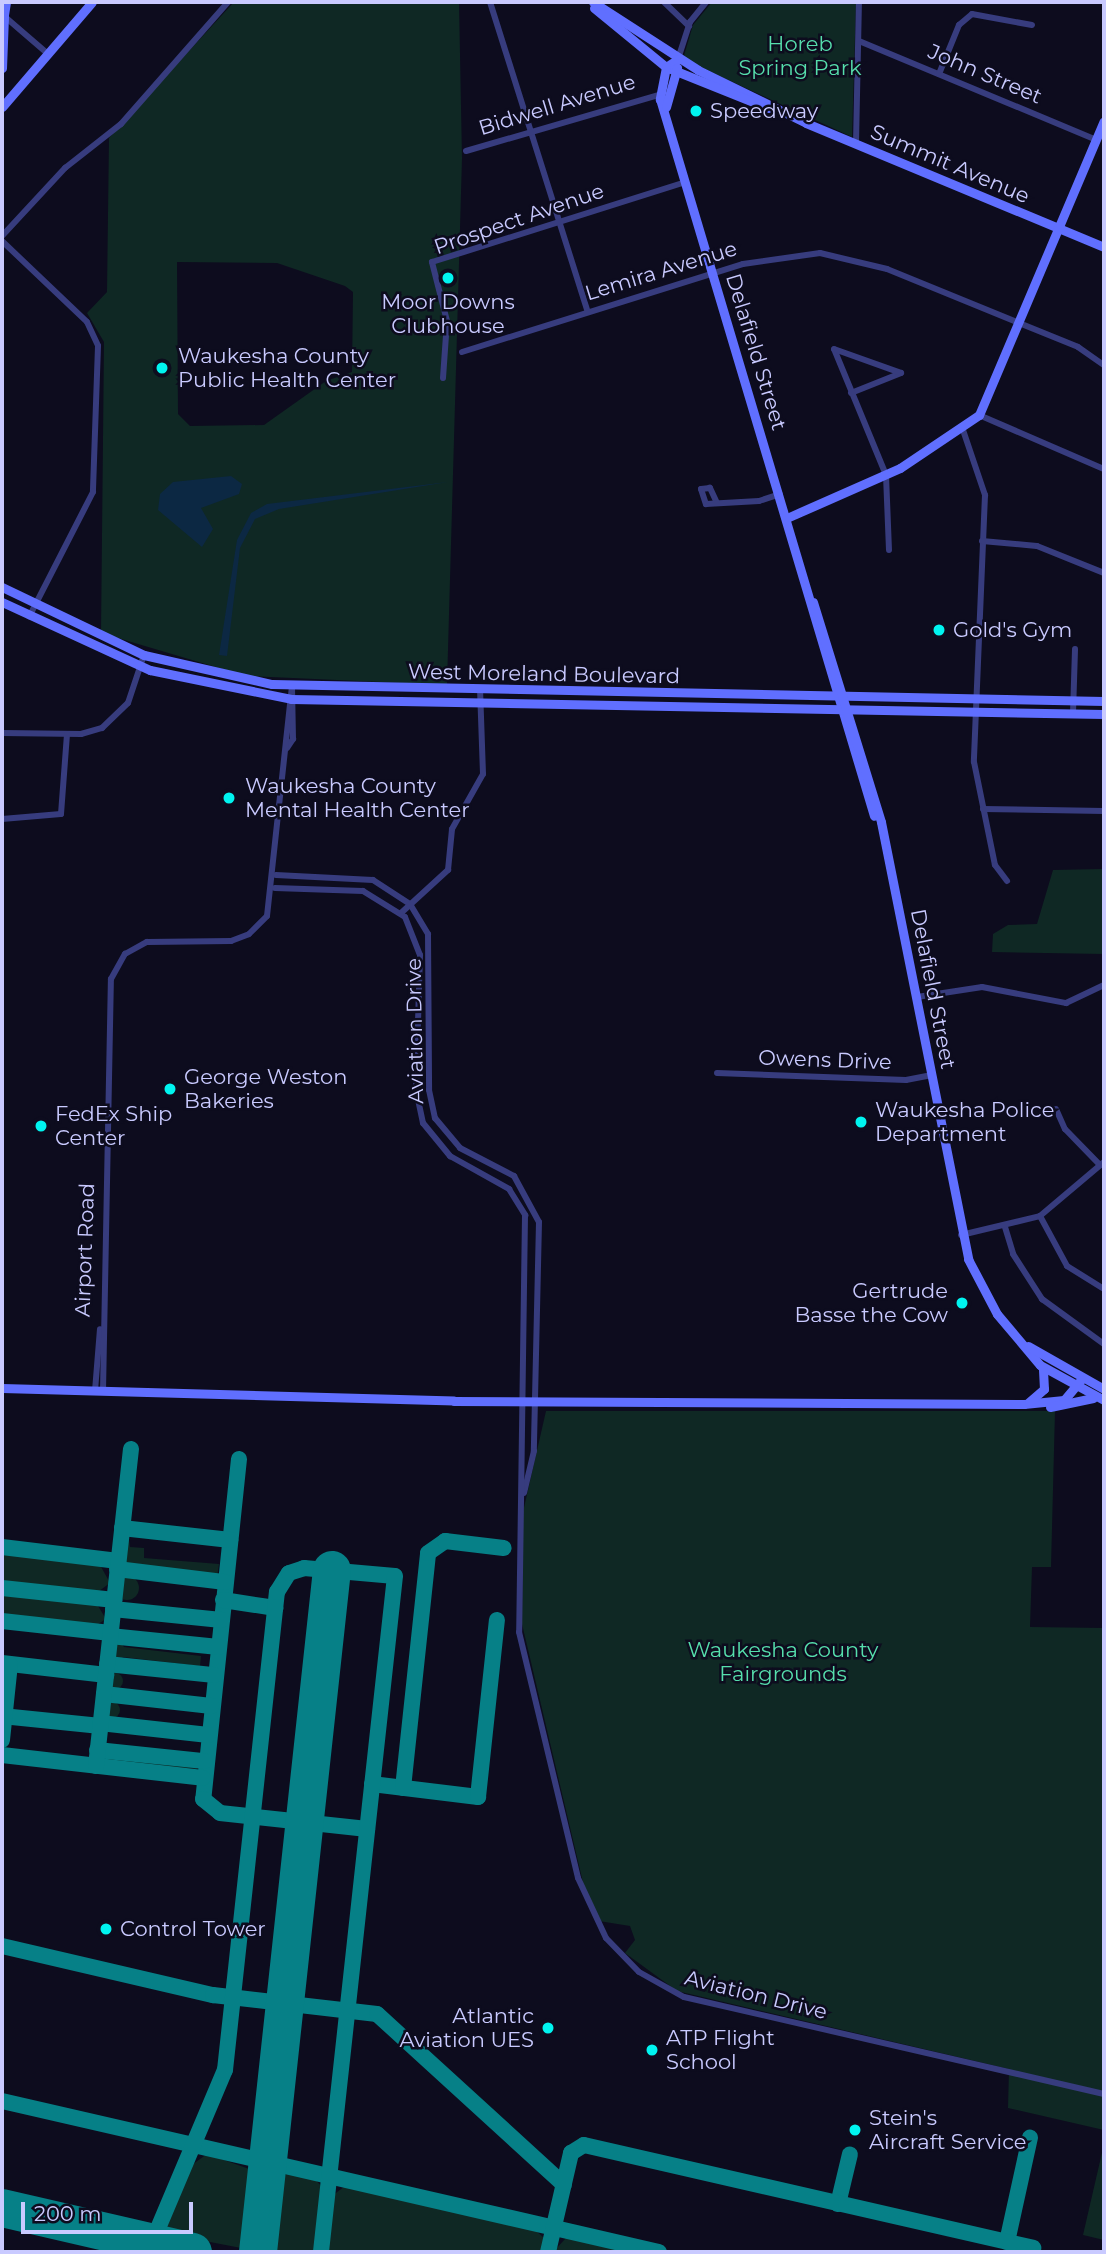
<!DOCTYPE html>
<html>
<head>
<meta charset="utf-8">
<style>
	body { margin:0 }
	#map { position:relative; width:1106px; height:2254px; overflow:hidden; background:#0d0c1e; font-family:Montserrat,sans-serif }
	div>[style] { position:absolute }
	[style*='--x'] { left:calc(var(--x)*1px); top:calc(var(--y)*1px); width:calc(var(--w)*1px); rotate:calc(var(--a)*1deg) }
	.green>* { inset:0; background:#0f2824 }
	.round { border-radius:50% }
	.water>* { inset:0; background:#0c2843 }
	.taxiway>* { height:16px; margin:-8px; padding:0 8px; transform-origin:8px; border-radius:8px; background:#068087 }
	.runway>* { height:38px; margin:-19px; padding:0 19px; transform-origin:19px; border-radius:19px; background:#068087 }
	.street>* { height:6px; margin:-3px; padding:0 3px; transform-origin:3px; border-radius:3px; background:#373c7e }
	.secondary>* { height:9px; margin:-4.5px; padding:0 4.5px; transform-origin:4.5px; border-radius:4.5px; background:#606fff }
	.dots>* { width:19px; height:19px; translate:-50% -50%; box-sizing:border-box; border:4px solid #0d0c1e; border-radius:50% }
	span { translate:-50% -50%; white-space:nowrap; text-align:center; line-height:1.15; -webkit-text-stroke:5px #0d0c1e; paint-order:stroke }
	.park-label { font-size:21px; color:#56deac }
	.street-label { font-size:21px; color:#c9caff }
	.poi-label { font-size:21px; color:#c9caff }
	.left { translate:0 -50%; text-align:left }
	.right { translate:-100% -50%; text-align:right }
	.frame { position:absolute; inset:0; border:4px solid #c9caff; pointer-events:none }
	.scale { position:absolute; left:21px; top:2202px; width:172px; height:32px; box-sizing:border-box; border:4px solid #c9caff; border-top:0; padding-left:9px; font-size:21px; line-height:24px; white-space:nowrap; color:#c9caff; -webkit-text-stroke:5px #0d0c1e; paint-order:stroke }
</style>
</head>
<body>
<div id="map">
	<div class="green">
		<i style="clip-path:polygon(evenodd,234px 2px,459px 2px,462px 158px,447px 685px,246px 676px,101px 633px,104px 342px,87px 313px,107px 292px,109px 138px,234px 2px,177px 262px,277px 263px,345px 286px,353px 292px,352px 372px,326px 381px,264px 425px,190px 426px,178px 414px,177px 262px)"></i>
		<i style="clip-path:polygon(712px 2px,856px 2px,852px 137px,683px 59px,693px 25px)"></i>
		<i style="clip-path:polygon(1104px 869px,1104px 954px,992px 952px,993px 934px,1008px 925px,1037px 924px,1053px 870px)"></i>
		<i style="clip-path:polygon(546px 1411px,1055px 1411px,1051px 1567px,1032px 1567px,1030px 1627px,1104px 1628px,1104px 2130px,1008px 2108px,1009px 2069px,677px 1991px,625px 1953px,635px 1940px,630px 1926px,599px 1921px,586px 1895px,522px 1624px,523px 1512px)"></i>
		<i style="clip-path:polygon(128px 1533px,130px 1547px,144px 1548px,144px 1558px,219px 1564px,217px 1578px,124px 1567px)"></i>
		<i style="clip-path:polygon(2px 1553px,99px 1563px,110px 1583px,95px 1594px,2px 1584px)"></i>
		<i class="round" style="left:115px;top:1576px;width:24px;height:24px"></i>
		<i style="clip-path:polygon(2px 1591px,95px 1601px,106px 1619px,92px 1628px,2px 1618px)"></i>
		<i style="clip-path:polygon(119px 1640px,124px 1647px,201px 1656px,200px 1666px,123px 1657px,118px 1663px,112px 1658px)"></i>
		<i class="round" style="left:107px;top:1673px;width:16px;height:16px"></i>
		<i class="round" style="left:104px;top:1702px;width:16px;height:16px"></i>
		<i style="clip-path:polygon(104px 1757px,196px 1767px,197px 1769px,104px 1762px)"></i>
		<i style="clip-path:polygon(1104px 2144px,1104px 2240px,1083px 2235px)"></i>
		<i style="clip-path:polygon(207px 2154px,255px 2171px,250px 2235px,241px 2248px,174px 2235px,167px 2227px,189px 2167px)"></i>
		<i style="clip-path:polygon(287px 2173px,315px 2179px,322px 2187px,316px 2252px,271px 2251px,275px 2185px)"></i>
		<i style="clip-path:polygon(345px 2186px,534px 2229px,544px 2238px,543px 2252px,326px 2252px,332px 2196px)"></i>
		<i style="clip-path:polygon(567px 2237px,570px 2237px,636px 2252px,553px 2252px)"></i>
	</div>
	<div class="water">
		<i style="clip-path:polygon(231px 476px,242px 484px,239px 494px,201px 508px,213px 529px,202px 547px,158px 510px,160px 494px,173px 482px)"></i>
		<i style="clip-path:polygon(448px 482px,279px 509px,255px 519px,240px 548px,227px 656px,219px 655px,237px 540px,251px 513px,267px 504px)"></i>
	</div>
	<div class="taxiway">
		<i style="--x:239;--y:1459;--w:342;--a:96"></i>
		<i style="--x:203;--y:1799;--w:22;--a:39"></i>
		<i style="--x:220;--y:1813;--w:148;--a:6.2"></i>
		<i style="--x:122;--y:1528;--w:109;--a:6.3"></i>
		<i style="--x:2;--y:1547;--w:117;--a:6.9"></i>
		<i style="--x:117;--y:1569;--w:109;--a:6.9"></i>
		<i style="--x:2;--y:1588;--w:113;--a:6.1"></i>
		<i style="--x:223;--y:1600;--w:53;--a:8.7"></i>
		<i style="--x:113;--y:1609;--w:109;--a:5.8"></i>
		<i style="--x:2;--y:1621;--w:109;--a:6.3"></i>
		<i style="--x:110;--y:1636;--w:109;--a:5.8"></i>
		<i style="--x:2;--y:1663;--w:105;--a:6.6"></i>
		<i style="--x:107;--y:1664;--w:108;--a:5.9"></i>
		<i style="--x:104;--y:1694;--w:108;--a:6.4"></i>
		<i style="--x:2;--y:1716;--w:99;--a:5.8"></i>
		<i style="--x:100;--y:1723;--w:109;--a:6.3"></i>
		<i style="--x:2;--y:1740;--w:76;--a:-84"></i>
		<i style="--x:97;--y:1750;--w:108;--a:5.9"></i>
		<i style="--x:2;--y:1755;--w:202;--a:6.5"></i>
		<i style="--x:96;--y:1766;--w:319;--a:-83.7"></i>
		<i style="--x:372;--y:1784;--w:107;--a:7"></i>
		<i style="--x:478;--y:1797;--w:178;--a:-83.9"></i>
		<i style="--x:403;--y:1788;--w:236;--a:-83.9"></i>
		<i style="--x:428;--y:1553;--w:21;--a:-35"></i>
		<i style="--x:445;--y:1541;--w:59;--a:6.8"></i>
		<i style="--x:2;--y:1946;--w:217;--a:13.1"></i>
		<i style="--x:213;--y:1995;--w:165;--a:6.6"></i>
		<i style="--x:377;--y:2014;--w:253;--a:42.4"></i>
		<i style="--x:2;--y:2101;--w:674;--a:12.94"></i>
		<i style="--x:838;--y:2204;--w:51;--a:-76.5"></i>
		<i style="--x:1007;--y:2242;--w:107;--a:-77.6"></i>
		<i style="--x:148;--y:2252;--w:198;--a:-67.1"></i>
		<i style="--x:225;--y:2070;--w:481;--a:-83.8"></i>
		<i style="--x:277;--y:1592;--w:22;--a:-58"></i>
		<i style="--x:289;--y:1573;--w:16;--a:-18"></i>
		<i style="--x:304;--y:1568;--w:91;--a:5"></i>
		<i style="--x:395;--y:1576;--w:680;--a:96.25"></i>
		<i style="--x:548;--y:2252;--w:102;--a:-76.9"></i>
		<i style="--x:571;--y:2153;--w:15;--a:-32"></i>
		<i style="--x:584;--y:2145;--w:461;--a:12.9"></i>
	</div>
	<div class="runway">
		<i style="--x:2;--y:2208;--w:196;--a:13"></i>
		<i style="--x:258;--y:2252;--w:686;--a:-83.81"></i>
	</div>
	<div class="street">
		<i style="--x:490;--y:2;--w:325;--a:72.5"></i>
		<i style="--x:664;--y:2;--w:35;--a:44"></i>
		<i style="--x:4;--y:16;--w:57;--a:40.7"></i>
		<i style="--x:859;--y:41;--w:258;--a:22.6"></i>
		<i style="--x:678;--y:59;--w:39;--a:-72"></i>
		<i style="--x:690;--y:22;--w:26;--a:-51"></i>
		<i style="--x:939;--y:74;--w:53;--a:-67.8"></i>
		<i style="--x:959;--y:25;--w:17;--a:-40"></i>
		<i style="--x:972;--y:14;--w:61;--a:10.4"></i>
		<i style="--x:856;--y:143;--w:141;--a:-88.8"></i>
		<i style="--x:466;--y:151;--w:201;--a:-16.2"></i>
		<i style="--x:2;--y:236;--w:93;--a:-47.2"></i>
		<i style="--x:65;--y:168;--w:71;--a:-38.2"></i>
		<i style="--x:121;--y:124;--w:162;--a:-48.7"></i>
		<i style="--x:2;--y:241;--w:117;--a:43.6"></i>
		<i style="--x:87;--y:322;--w:26;--a:65"></i>
		<i style="--x:98;--y:346;--w:146;--a:92"></i>
		<i style="--x:93;--y:492;--w:140;--a:117.1"></i>
		<i style="--x:462;--y:352;--w:294;--a:-17.4"></i>
		<i style="--x:743;--y:264;--w:78;--a:-8.1"></i>
		<i style="--x:820;--y:253;--w:69;--a:13.4"></i>
		<i style="--x:887;--y:269;--w:206;--a:22.2"></i>
		<i style="--x:1078;--y:347;--w:32;--a:35"></i>
		<i style="--x:443;--y:378;--w:57;--a:-86"></i>
		<i style="--x:447;--y:321;--w:61;--a:-104.3"></i>
		<i style="--x:432;--y:262;--w:266;--a:-17.5"></i>
		<i style="--x:851;--y:393;--w:54;--a:-21.8"></i>
		<i style="--x:979;--y:415;--w:136;--a:23.4"></i>
		<i style="--x:963;--y:430;--w:69;--a:71.3"></i>
		<i style="--x:985;--y:495;--w:267;--a:92.4"></i>
		<i style="--x:974;--y:762;--w:105;--a:78.5"></i>
		<i style="--x:995;--y:865;--w:20;--a:53"></i>
		<i style="--x:717;--y:503;--w:17;--a:-115"></i>
		<i style="--x:710;--y:488;--w:9;--a:174"></i>
		<i style="--x:701;--y:489;--w:16;--a:72"></i>
		<i style="--x:706;--y:504;--w:53;--a:-3.2"></i>
		<i style="--x:759;--y:501;--w:22;--a:-18"></i>
		<i style="--x:982;--y:541;--w:55;--a:5.2"></i>
		<i style="--x:1037;--y:546;--w:72;--a:21.9"></i>
		<i style="--x:889;--y:550;--w:75;--a:-92.3"></i>
		<i style="--x:886;--y:475;--w:136;--a:-112.4"></i>
		<i style="--x:834;--y:349;--w:71;--a:19.7"></i>
		<i style="--x:1073;--y:713;--w:64;--a:-88.2"></i>
		<i style="--x:2;--y:733;--w:79;--a:0.7"></i>
		<i style="--x:81;--y:734;--w:22;--a:-16"></i>
		<i style="--x:102;--y:728;--w:36;--a:-44"></i>
		<i style="--x:128;--y:703;--w:51;--a:-71.6"></i>
		<i style="--x:287;--y:748;--w:11;--a:-56"></i>
		<i style="--x:293;--y:739;--w:53;--a:-91.1"></i>
		<i style="--x:983;--y:809;--w:121;--a:0.9"></i>
		<i style="--x:2;--y:819;--w:59;--a:-4.8"></i>
		<i style="--x:61;--y:814;--w:80;--a:-85.7"></i>
		<i style="--x:276;--y:875;--w:97;--a:3"></i>
		<i style="--x:373;--y:880;--w:44;--a:33"></i>
		<i style="--x:410;--y:904;--w:35;--a:59"></i>
		<i style="--x:428;--y:934;--w:156;--a:89.6"></i>
		<i style="--x:429;--y:1090;--w:29;--a:78"></i>
		<i style="--x:435;--y:1118;--w:39;--a:50"></i>
		<i style="--x:460;--y:1148;--w:61;--a:27.4"></i>
		<i style="--x:514;--y:1176;--w:52;--a:61.5"></i>
		<i style="--x:539;--y:1222;--w:229;--a:91.3"></i>
		<i style="--x:534;--y:1451;--w:43;--a:103.4"></i>
		<i style="--x:275;--y:888;--w:88;--a:2"></i>
		<i style="--x:363;--y:891;--w:49;--a:31.8"></i>
		<i style="--x:405;--y:917;--w:41;--a:68.5"></i>
		<i style="--x:420;--y:955;--w:135;--a:91.7"></i>
		<i style="--x:416;--y:1090;--w:34;--a:78"></i>
		<i style="--x:423;--y:1123;--w:43;--a:50.7"></i>
		<i style="--x:450;--y:1156;--w:68;--a:29.2"></i>
		<i style="--x:509;--y:1189;--w:31;--a:58"></i>
		<i style="--x:525;--y:1215;--w:417;--a:90.8"></i>
		<i style="--x:519;--y:1632;--w:253;--a:76.5"></i>
		<i style="--x:578;--y:1878;--w:66;--a:65"></i>
		<i style="--x:606;--y:1938;--w:47;--a:45.9"></i>
		<i style="--x:639;--y:1972;--w:51;--a:29.1"></i>
		<i style="--x:684;--y:1997;--w:431;--a:13"></i>
		<i style="--x:401;--y:913;--w:64;--a:-42.5"></i>
		<i style="--x:448;--y:870;--w:41;--a:-84.4"></i>
		<i style="--x:452;--y:829;--w:63;--a:-60.6"></i>
		<i style="--x:483;--y:774;--w:84;--a:-92"></i>
		<i style="--x:917;--y:997;--w:66;--a:-8.7"></i>
		<i style="--x:982;--y:987;--w:86;--a:10.8"></i>
		<i style="--x:1066;--y:1003;--w:42;--a:-25.3"></i>
		<i style="--x:717;--y:1073;--w:189;--a:2.1"></i>
		<i style="--x:906;--y:1080;--w:25;--a:-11"></i>
		<i style="--x:1056;--y:1109;--w:22;--a:66"></i>
		<i style="--x:1065;--y:1129;--w:50;--a:45.8"></i>
		<i style="--x:1040;--y:1216;--w:57;--a:61.6"></i>
		<i style="--x:1067;--y:1266;--w:44;--a:31.9"></i>
		<i style="--x:1005;--y:1227;--w:28;--a:73"></i>
		<i style="--x:1013;--y:1254;--w:54;--a:57.2"></i>
		<i style="--x:1042;--y:1299;--w:77;--a:36"></i>
		<i style="--x:961;--y:1235;--w:81;--a:-13.5"></i>
		<i style="--x:1040;--y:1216;--w:84;--a:-40.2"></i>
		<i style="--x:95;--y:1391;--w:62;--a:-85.4"></i>
		<i style="--x:103;--y:1391;--w:412;--a:-88.9"></i>
		<i style="--x:111;--y:979;--w:29;--a:-61"></i>
		<i style="--x:125;--y:954;--w:25;--a:-29"></i>
		<i style="--x:147;--y:942;--w:84;--a:-0.7"></i>
		<i style="--x:231;--y:941;--w:19;--a:-21"></i>
		<i style="--x:249;--y:934;--w:25;--a:-45"></i>
		<i style="--x:267;--y:916;--w:231;--a:-83.8"></i>
	</div>
	<div class="secondary">
		<i style="--x:593;--y:2;--w:125;--a:32.9"></i>
		<i style="--x:698;--y:70;--w:120;--a:26.1"></i>
		<i style="--x:806;--y:123;--w:323;--a:22.6"></i>
		<i style="--x:594;--y:8;--w:93;--a:39.3"></i>
		<i style="--x:666;--y:67;--w:110;--a:21.9"></i>
		<i style="--x:3;--y:21;--w:19;--a:-81"></i>
		<i style="--x:678;--y:59;--w:14;--a:146"></i>
		<i style="--x:666;--y:67;--w:33;--a:101"></i>
		<i style="--x:660;--y:99;--w:748;--a:73.38"></i>
		<i style="--x:2;--y:68;--w:52;--a:-87.8"></i>
		<i style="--x:2;--y:107;--w:138;--a:-49.4"></i>
		<i style="--x:666;--y:107;--w:41;--a:-74.2"></i>
		<i style="--x:789;--y:517;--w:121;--a:-23.8"></i>
		<i style="--x:900;--y:468;--w:95;--a:-33.9"></i>
		<i style="--x:979;--y:415;--w:319;--a:-67"></i>
		<i style="--x:2;--y:587;--w:157;--a:25.6"></i>
		<i style="--x:144;--y:655;--w:131;--a:12.8"></i>
		<i style="--x:272;--y:684;--w:832;--a:1.17"></i>
		<i style="--x:2;--y:602;--w:163;--a:24.7"></i>
		<i style="--x:150;--y:670;--w:144;--a:11.6"></i>
		<i style="--x:291;--y:699;--w:813;--a:1.06"></i>
		<i style="--x:813;--y:602;--w:230;--a:72.8"></i>
		<i style="--x:881;--y:822;--w:446;--a:78.7"></i>
		<i style="--x:968;--y:1259;--w:62;--a:62.2"></i>
		<i style="--x:997;--y:1314;--w:67;--a:49.9"></i>
		<i style="--x:1040;--y:1365;--w:73;--a:28.7"></i>
		<i style="--x:1028;--y:1346;--w:87;--a:29.5"></i>
		<i style="--x:2;--y:1388;--w:452;--a:1.6"></i>
		<i style="--x:454;--y:1401;--w:570;--a:0.3"></i>
		<i style="--x:1024;--y:1404;--w:40;--a:-5.7"></i>
		<i style="--x:1064;--y:1400;--w:26;--a:-50"></i>
		<i style="--x:1029;--y:1402;--w:20;--a:-41"></i>
		<i style="--x:1044;--y:1389;--w:21;--a:-93"></i>
		<i style="--x:1050;--y:1407;--w:44;--a:-11.8"></i>
	</div>
	<div class="dots">
		<i style="left:696px;top:111px;background:#00f4f0"></i>
		<i style="left:448px;top:278px;background:#00f4f0"></i>
		<i style="left:162px;top:368px;background:#00f4f0"></i>
		<i style="left:939px;top:630px;background:#00f4f0"></i>
		<i style="left:229px;top:798px;background:#00f4f0"></i>
		<i style="left:170px;top:1089px;background:#00f4f0"></i>
		<i style="left:861px;top:1122px;background:#00f4f0"></i>
		<i style="left:41px;top:1126px;background:#00f4f0"></i>
		<i style="left:962px;top:1303px;background:#00f4f0"></i>
		<i style="left:106px;top:1929px;background:#00f4f0"></i>
		<i style="left:548px;top:2028px;background:#00f4f0"></i>
		<i style="left:652px;top:2050px;background:#00f4f0"></i>
		<i style="left:855px;top:2130px;background:#00f4f0"></i>
	</div>
	<div class="park-label">
		<span style="left:800px;top:56px">Horeb<br>Spring Park</span>
		<span style="left:783px;top:1662px">Waukesha County<br>Fairgrounds</span>
	</div>
	<div class="street-label">
		<span style="left:985px;top:74px;rotate:23deg">John Street</span>
		<span style="left:557px;top:105px;rotate:-17deg">Bidwell Avenue</span>
		<span style="left:950px;top:164px;rotate:23deg">Summit Avenue</span>
		<span style="left:519px;top:219px;rotate:-19deg">Prospect Avenue</span>
		<span style="left:661px;top:271px;rotate:-17deg">Lemira Avenue</span>
		<span style="left:756px;top:352px;rotate:73deg">Delafield Street</span>
		<span style="left:544px;top:674px;rotate:1deg">West Moreland Boulevard</span>
		<span style="left:933px;top:989px;rotate:79deg">Delafield Street</span>
		<span style="left:415px;top:1031px;rotate:-91deg">Aviation Drive</span>
		<span style="left:825px;top:1060px;rotate:2deg">Owens Drive</span>
		<span style="left:85px;top:1250px;rotate:-88deg">Airport Road</span>
		<span style="left:756px;top:1995px;rotate:14deg">Aviation Drive</span>
	</div>
	<div class="poi-label">
		<span class="left" style="left:710px;top:111px">Speedway</span>
		<span style="left:448px;top:314px">Moor Downs<br>Clubhouse</span>
		<span class="left" style="left:178px;top:368px">Waukesha County<br>Public Health Center</span>
		<span class="left" style="left:953px;top:630px">Gold's Gym</span>
		<span class="left" style="left:245px;top:798px">Waukesha County<br>Mental Health Center</span>
		<span class="left" style="left:184px;top:1089px">George Weston<br>Bakeries</span>
		<span class="left" style="left:875px;top:1122px">Waukesha Police<br>Department</span>
		<span class="left" style="left:55px;top:1126px">FedEx Ship<br>Center</span>
		<span class="right" style="left:948px;top:1303px">Gertrude<br>Basse the Cow</span>
		<span class="left" style="left:120px;top:1929px">Control Tower</span>
		<span class="right" style="left:534px;top:2028px">Atlantic<br>Aviation UES</span>
		<span class="left" style="left:666px;top:2050px">ATP Flight<br>School</span>
		<span class="left" style="left:869px;top:2130px">Stein's<br>Aircraft Service</span>
	</div>
	<div class="frame"></div>
	<div class="scale">200 m</div>
</div>
</body>
</html>
